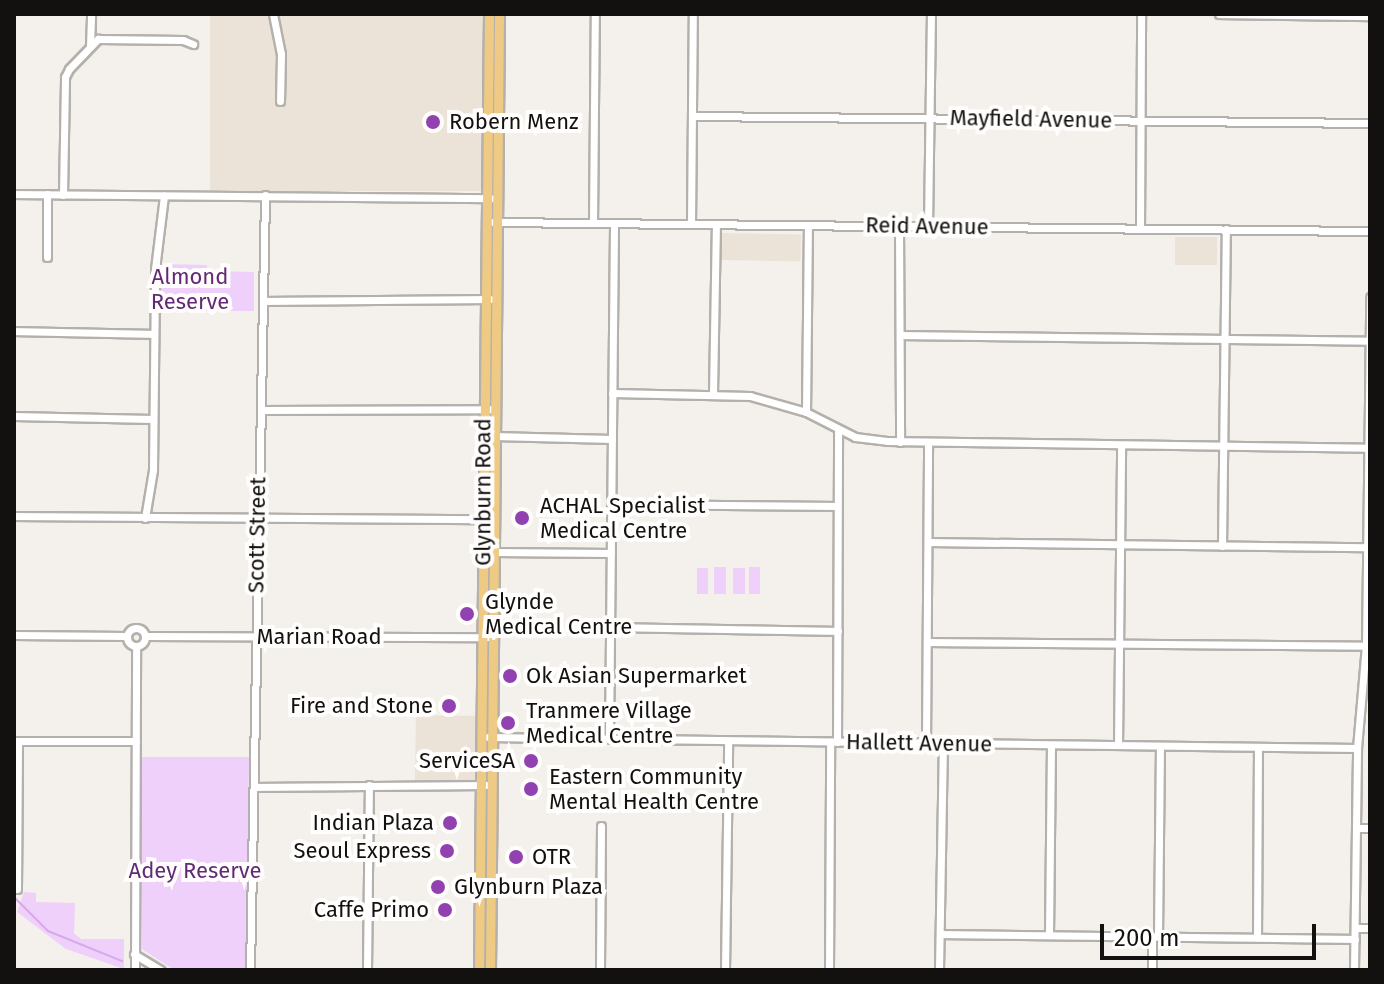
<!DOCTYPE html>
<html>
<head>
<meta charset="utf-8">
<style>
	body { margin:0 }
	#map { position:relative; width:1384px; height:984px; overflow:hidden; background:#f4f0eb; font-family:"Fira Sans",sans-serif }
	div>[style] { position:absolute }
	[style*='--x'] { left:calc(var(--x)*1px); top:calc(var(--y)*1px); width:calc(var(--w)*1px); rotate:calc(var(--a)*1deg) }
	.built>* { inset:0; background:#ebe3d8; transform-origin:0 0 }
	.green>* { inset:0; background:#eed0fb; transform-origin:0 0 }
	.stream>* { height:2px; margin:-1px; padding:0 1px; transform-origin:1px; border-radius:1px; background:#d7a8ea }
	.roads { filter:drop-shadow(2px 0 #b4b0ab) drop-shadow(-2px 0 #b4b0ab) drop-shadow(0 2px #b4b0ab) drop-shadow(0 -2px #b4b0ab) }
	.minor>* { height:7px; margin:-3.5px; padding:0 3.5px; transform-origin:3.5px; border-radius:3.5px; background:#fff }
	.minor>.ring { margin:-3.5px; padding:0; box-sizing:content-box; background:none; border:7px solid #fff; border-radius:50% }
	.major>* { height:9px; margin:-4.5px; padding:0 4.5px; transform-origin:4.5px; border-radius:4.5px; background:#eeca84 }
	.dots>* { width:22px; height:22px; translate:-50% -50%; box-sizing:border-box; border:4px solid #fffefd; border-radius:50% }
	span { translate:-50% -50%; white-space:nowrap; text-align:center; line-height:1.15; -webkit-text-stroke:8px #fffefd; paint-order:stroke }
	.street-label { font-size:22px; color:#12110f }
	.poi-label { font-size:22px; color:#12110f }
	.left { translate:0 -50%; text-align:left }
	.right { translate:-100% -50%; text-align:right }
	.park-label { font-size:22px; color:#622a76 }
	.frame { position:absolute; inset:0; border:16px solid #12110f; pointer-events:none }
	.scale { position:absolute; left:1100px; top:924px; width:216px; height:36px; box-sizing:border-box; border:4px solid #12110f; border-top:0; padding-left:10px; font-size:24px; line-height:28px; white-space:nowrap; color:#12110f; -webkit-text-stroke:6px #fffefd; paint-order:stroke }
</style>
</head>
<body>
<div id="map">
	<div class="built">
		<i style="left:210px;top:14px;width:274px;height:177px"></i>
		<i style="left:720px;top:233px;width:81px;height:27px;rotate:1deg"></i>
		<i style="left:1175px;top:237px;width:42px;height:28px"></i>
		<i style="left:416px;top:715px;width:62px;height:66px;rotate:1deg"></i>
	</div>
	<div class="green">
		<i style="clip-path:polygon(160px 264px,207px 265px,207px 271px,254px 272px,254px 311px,158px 311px)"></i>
		<i style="left:726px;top:567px;width:27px;height:12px;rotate:90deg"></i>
		<i style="left:749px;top:567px;width:11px;height:27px"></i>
		<i style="left:697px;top:568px;width:11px;height:26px"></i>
		<i style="left:733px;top:568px;width:12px;height:26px"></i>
		<i style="clip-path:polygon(141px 757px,249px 757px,247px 970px,174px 970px,142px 949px)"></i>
		<i style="clip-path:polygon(24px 892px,36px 893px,36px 902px,75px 903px,74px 933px,81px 939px,124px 939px,124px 969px,66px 949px,17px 912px)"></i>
	</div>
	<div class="stream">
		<i style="--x:14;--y:897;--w:48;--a:45"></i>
		<i style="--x:48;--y:931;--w:80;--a:22.1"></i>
	</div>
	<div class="roads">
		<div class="minor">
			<i style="--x:273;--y:14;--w:41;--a:78.7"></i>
			<i style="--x:281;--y:54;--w:47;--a:91.2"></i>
			<i style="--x:1219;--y:14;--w:151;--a:0.8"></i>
			<i style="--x:90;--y:46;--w:32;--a:-88"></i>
			<i style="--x:692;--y:116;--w:678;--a:0.59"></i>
			<i style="--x:14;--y:194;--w:477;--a:0.5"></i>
			<i style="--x:63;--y:195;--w:118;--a:-89"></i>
			<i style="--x:65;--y:77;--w:9;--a:-63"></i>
			<i style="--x:69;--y:69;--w:42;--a:-46"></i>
			<i style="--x:98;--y:39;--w:85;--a:0.7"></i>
			<i style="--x:183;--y:40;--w:11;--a:22"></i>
			<i style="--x:493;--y:222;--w:874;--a:0.59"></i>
			<i style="--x:593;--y:223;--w:209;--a:-89.5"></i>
			<i style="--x:691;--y:224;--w:210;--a:-89.5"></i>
			<i style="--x:899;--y:226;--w:216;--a:89.7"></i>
			<i style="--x:928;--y:226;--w:212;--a:-89.2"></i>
			<i style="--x:1140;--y:228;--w:214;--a:-89.7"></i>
			<i style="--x:47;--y:257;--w:63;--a:-90"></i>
			<i style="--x:264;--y:301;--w:226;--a:-0.5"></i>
			<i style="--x:14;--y:331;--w:140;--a:1.2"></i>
			<i style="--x:900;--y:335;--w:469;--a:0.7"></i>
			<i style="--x:612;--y:393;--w:138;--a:1.2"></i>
			<i style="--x:750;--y:396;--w:58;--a:15.9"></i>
			<i style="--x:806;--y:412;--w:55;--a:27"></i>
			<i style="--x:855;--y:437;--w:32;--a:7"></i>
			<i style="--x:887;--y:441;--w:481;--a:0.8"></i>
			<i style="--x:713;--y:393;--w:169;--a:-89"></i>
			<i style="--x:262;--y:410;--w:233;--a:-0.2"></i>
			<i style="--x:806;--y:412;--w:187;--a:-89.4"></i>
			<i style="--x:14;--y:416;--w:138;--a:1.2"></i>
			<i style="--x:494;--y:436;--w:118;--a:1.5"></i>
			<i style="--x:611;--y:504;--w:226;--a:0.5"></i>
			<i style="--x:14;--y:516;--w:469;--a:0.4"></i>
			<i style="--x:145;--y:518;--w:49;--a:-80.5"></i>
			<i style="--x:153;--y:470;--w:201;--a:-89.4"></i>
			<i style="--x:155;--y:269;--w:74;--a:-83"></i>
			<i style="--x:928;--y:542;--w:438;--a:0.7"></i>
			<i style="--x:1222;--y:546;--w:317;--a:-89.3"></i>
			<i style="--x:493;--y:552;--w:118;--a:0.5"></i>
			<i style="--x:611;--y:627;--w:227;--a:1"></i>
			<i class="ring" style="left:127px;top:628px;width:11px;height:11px"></i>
			<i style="--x:14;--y:635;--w:113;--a:0.5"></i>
			<i style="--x:145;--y:636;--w:342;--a:0.2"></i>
			<i style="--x:928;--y:642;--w:438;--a:0.5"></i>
			<i style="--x:488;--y:737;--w:869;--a:0.73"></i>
			<i style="--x:609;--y:739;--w:516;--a:-89.44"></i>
			<i style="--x:14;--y:741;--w:122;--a:0"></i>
			<i style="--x:837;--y:742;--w:311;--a:-89.8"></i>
			<i style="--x:926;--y:743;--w:301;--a:-89.6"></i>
			<i style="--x:1118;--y:745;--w:300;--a:-89.4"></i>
			<i style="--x:255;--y:787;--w:231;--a:-0.5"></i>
			<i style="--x:1357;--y:828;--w:13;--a:0"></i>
			<i style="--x:17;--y:889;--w:148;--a:-89.6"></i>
			<i style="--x:1355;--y:928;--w:15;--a:0"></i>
			<i style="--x:940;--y:934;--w:415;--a:0.7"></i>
			<i style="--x:1049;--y:935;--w:190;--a:-89.4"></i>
			<i style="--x:1158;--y:936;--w:190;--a:-89.4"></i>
			<i style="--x:1257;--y:937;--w:190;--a:-89.7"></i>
			<i style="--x:134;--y:954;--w:31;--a:31"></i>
			<i style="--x:135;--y:970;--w:324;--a:-89.8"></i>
			<i style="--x:250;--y:970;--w:775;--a:-88.89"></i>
			<i style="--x:367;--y:970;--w:185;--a:-89.4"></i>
			<i style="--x:600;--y:970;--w:144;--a:-89.6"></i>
			<i style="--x:725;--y:970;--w:229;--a:-89.2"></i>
			<i style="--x:829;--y:970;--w:228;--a:-89.7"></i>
			<i style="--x:939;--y:970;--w:227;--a:-89"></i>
			<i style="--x:1152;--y:970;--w:34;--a:-90"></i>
			<i style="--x:1354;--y:970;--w:222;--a:-89.2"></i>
			<i style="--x:1357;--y:748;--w:102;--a:-85"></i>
			<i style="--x:1366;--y:646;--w:349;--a:-89.3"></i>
		</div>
		<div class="major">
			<i style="--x:479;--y:970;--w:956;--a:-89.4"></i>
			<i style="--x:490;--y:970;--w:956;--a:-89.46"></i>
		</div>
	</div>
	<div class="dots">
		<i style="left:433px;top:122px;background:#9241b0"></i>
		<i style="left:522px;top:518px;background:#9241b0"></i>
		<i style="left:467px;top:614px;background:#9241b0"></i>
		<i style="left:510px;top:676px;background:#9241b0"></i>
		<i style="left:449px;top:706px;background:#9241b0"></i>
		<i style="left:508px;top:723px;background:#9241b0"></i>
		<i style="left:531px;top:761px;background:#9241b0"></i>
		<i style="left:531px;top:789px;background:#9241b0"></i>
		<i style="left:450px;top:823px;background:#9241b0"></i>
		<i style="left:447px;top:851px;background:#9241b0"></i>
		<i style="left:516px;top:857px;background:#9241b0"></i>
		<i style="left:438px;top:887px;background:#9241b0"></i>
		<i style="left:445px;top:910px;background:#9241b0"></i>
	</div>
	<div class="street-label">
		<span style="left:1031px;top:119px;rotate:1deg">Mayfield Avenue</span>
		<span style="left:927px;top:226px;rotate:1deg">Reid Avenue</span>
		<span style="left:483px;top:492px;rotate:-90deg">Glynburn Road</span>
		<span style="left:257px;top:535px;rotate:-89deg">Scott Street</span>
		<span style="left:319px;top:637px">Marian Road</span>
		<span style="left:919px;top:743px;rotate:1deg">Hallett Avenue</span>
	</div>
	<div class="poi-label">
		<span class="left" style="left:449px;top:122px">Robern Menz</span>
		<span class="left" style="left:540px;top:518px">ACHAL Specialist<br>Medical Centre</span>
		<span class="left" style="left:485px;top:614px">Glynde<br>Medical Centre</span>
		<span class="left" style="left:526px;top:676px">Ok Asian Supermarket</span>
		<span class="right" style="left:433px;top:706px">Fire and Stone</span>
		<span class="left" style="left:526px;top:723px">Tranmere Village<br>Medical Centre</span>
		<span class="right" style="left:515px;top:761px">ServiceSA</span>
		<span class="left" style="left:549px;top:789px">Eastern Community<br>Mental Health Centre</span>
		<span class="right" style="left:434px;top:823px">Indian Plaza</span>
		<span class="right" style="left:431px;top:851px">Seoul Express</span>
		<span class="left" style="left:532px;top:857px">OTR</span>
		<span class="left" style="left:454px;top:887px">Glynburn Plaza</span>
		<span class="right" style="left:429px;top:910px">Caffe Primo</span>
	</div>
	<div class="park-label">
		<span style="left:190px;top:289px">Almond<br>Reserve</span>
		<span style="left:195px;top:871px">Adey Reserve</span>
	</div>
	<div class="frame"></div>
	<div class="scale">200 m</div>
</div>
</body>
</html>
